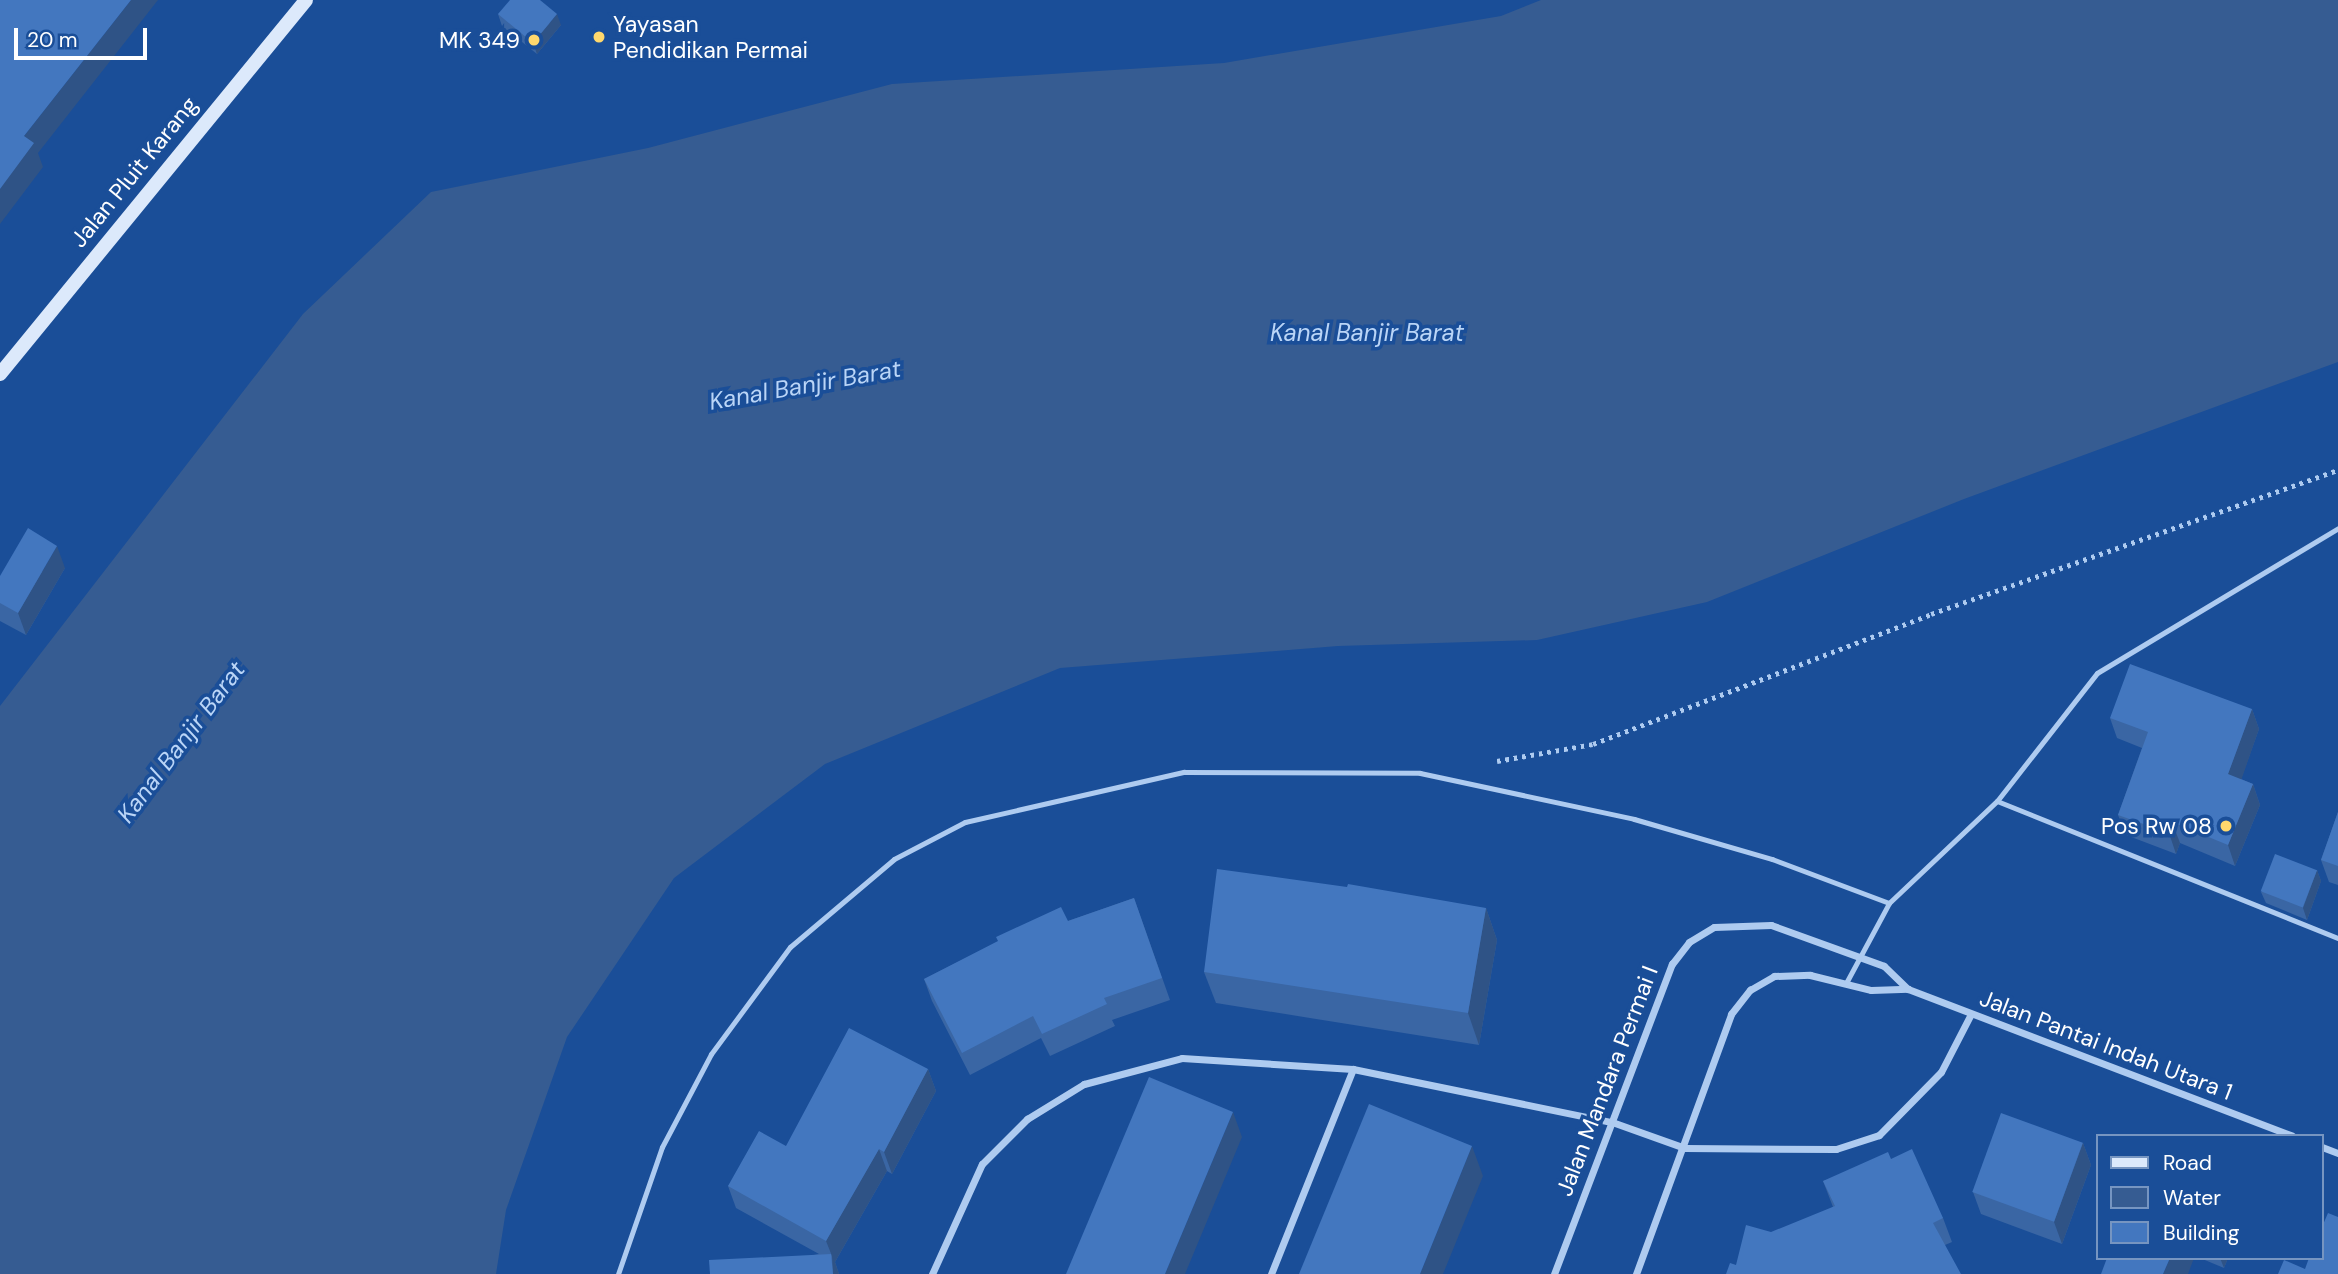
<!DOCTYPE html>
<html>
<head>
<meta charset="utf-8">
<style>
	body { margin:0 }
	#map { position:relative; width:2338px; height:1274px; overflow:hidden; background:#1a4e98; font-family:"DM Sans",sans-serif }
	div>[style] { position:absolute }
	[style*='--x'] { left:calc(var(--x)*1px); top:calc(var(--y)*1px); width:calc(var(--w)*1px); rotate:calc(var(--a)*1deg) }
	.water>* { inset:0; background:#365c92 }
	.path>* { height:4.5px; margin-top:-2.25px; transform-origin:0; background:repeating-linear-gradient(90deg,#aecbf0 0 3.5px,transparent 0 8.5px) }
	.lane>* { height:5px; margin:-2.5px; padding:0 2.5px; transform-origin:2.5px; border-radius:2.5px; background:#aecbf0 }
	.street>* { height:7px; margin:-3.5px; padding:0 3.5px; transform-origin:3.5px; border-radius:3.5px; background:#aecbf0 }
	.secondary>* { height:14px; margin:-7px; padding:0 7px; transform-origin:7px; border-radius:7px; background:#dce9fb }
	.wall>* { inset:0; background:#3a66a4 }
	.shaded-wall>* { inset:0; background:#2f5386 }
	.building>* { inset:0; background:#4377bf; transform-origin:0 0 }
	.dots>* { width:19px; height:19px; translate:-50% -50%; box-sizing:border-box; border:4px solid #1a4e98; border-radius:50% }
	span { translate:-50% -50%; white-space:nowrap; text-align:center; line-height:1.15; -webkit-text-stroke:7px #1a4e98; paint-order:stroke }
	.poi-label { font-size:23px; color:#fff }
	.left { translate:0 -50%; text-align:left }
	.right { translate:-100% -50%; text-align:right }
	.street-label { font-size:23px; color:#fff }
	.water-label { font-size:24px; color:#bad5f7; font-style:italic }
	.legend { position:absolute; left:2096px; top:1134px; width:228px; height:126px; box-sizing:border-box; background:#1a4e98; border:2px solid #7695c1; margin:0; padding:9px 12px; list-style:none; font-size:21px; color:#fff }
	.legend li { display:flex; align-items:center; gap:14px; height:35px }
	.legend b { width:35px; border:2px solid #7695c1 }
	.scale { position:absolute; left:14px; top:28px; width:133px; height:32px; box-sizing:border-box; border:4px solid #fff; border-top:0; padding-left:9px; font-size:21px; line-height:24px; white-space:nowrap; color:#fff; -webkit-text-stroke:5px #1a4e98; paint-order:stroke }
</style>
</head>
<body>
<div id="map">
	<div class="water">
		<i style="clip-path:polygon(1541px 0,2338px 0,2338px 362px,1964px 499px,1707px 602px,1537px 640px,1338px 646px,1060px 668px,825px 764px,674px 878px,567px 1037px,506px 1210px,496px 1274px,0 1274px,0 706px,303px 314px,431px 192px,648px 148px,892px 84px,1224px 63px,1501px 16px)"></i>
	</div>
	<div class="path">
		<i style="--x:1497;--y:761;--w:97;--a:-10"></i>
		<i style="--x:1593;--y:744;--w:362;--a:-21"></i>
		<i style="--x:1931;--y:614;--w:432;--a:-19.5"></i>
	</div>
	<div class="lane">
		<i style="--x:1997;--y:801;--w:367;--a:21.9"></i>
		<i style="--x:1846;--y:983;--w:91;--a:-61.7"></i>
		<i style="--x:1889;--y:903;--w:149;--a:-43.4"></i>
		<i style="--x:1997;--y:801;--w:162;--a:-52"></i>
		<i style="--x:2097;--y:673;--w:281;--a:-31"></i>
		<i style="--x:618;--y:1274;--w:134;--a:-70.9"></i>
		<i style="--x:662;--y:1147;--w:105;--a:-62.2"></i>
		<i style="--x:711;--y:1054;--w:133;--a:-53.6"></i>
		<i style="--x:790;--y:947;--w:136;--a:-40.2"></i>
		<i style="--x:894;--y:859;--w:80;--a:-27.5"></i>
		<i style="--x:965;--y:822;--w:225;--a:-12.9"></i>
		<i style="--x:1184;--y:772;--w:236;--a:0.2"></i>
		<i style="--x:1420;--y:773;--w:219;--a:12.1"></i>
		<i style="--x:1634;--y:819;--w:144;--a:16.2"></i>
		<i style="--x:1772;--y:859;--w:125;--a:20.6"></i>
	</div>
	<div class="street">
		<i style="--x:2322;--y:1147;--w:17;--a:21"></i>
		<i style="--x:932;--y:1274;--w:121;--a:-65.6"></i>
		<i style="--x:982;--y:1164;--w:64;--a:-45"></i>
		<i style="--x:1027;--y:1119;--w:67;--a:-31.6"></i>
		<i style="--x:1084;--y:1084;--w:101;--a:-14.9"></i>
		<i style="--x:1182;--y:1058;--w:171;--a:3.7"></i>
		<i style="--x:1353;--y:1069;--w:264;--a:11.6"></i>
		<i style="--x:1612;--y:1122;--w:77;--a:19.6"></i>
		<i style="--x:1685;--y:1148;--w:151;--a:0.4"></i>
		<i style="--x:1836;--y:1149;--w:45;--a:-18"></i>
		<i style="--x:1879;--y:1135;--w:88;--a:-45.5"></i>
		<i style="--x:1941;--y:1072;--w:65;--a:-62.7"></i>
		<i style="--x:1271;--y:1274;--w:221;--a:-68.2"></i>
		<i style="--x:1554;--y:1274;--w:332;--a:-69.2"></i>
		<i style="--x:1672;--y:964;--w:28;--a:-52"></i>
		<i style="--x:1689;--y:942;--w:29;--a:-31"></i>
		<i style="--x:1714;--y:927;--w:57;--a:-2"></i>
		<i style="--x:1771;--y:925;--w:120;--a:19.9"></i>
		<i style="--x:1884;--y:966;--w:33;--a:44"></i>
		<i style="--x:1636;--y:1274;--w:277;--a:-69.9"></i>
		<i style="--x:1731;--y:1014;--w:31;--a:-52"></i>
		<i style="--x:1750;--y:990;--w:28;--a:-30"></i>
		<i style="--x:1774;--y:976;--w:36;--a:-2"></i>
		<i style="--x:1810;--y:975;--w:63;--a:13.8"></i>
		<i style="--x:1871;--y:990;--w:37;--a:-2"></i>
		<i style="--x:1908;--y:989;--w:411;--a:20.9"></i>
	</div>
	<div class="secondary">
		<i style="--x:0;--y:374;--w:483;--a:-50.7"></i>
	</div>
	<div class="wall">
		<i style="clip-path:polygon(498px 14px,561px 25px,537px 54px,502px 26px)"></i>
		<i style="clip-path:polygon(65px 568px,26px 635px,0 621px,0 576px)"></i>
		<i style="clip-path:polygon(2252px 709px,2259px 729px,2241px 779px,2253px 784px,2260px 805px,2235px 866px,2180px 843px,2176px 854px,2126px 835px,2118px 815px,2142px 748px,2117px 738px,2110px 718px)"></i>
		<i style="clip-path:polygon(2338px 812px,2338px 885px,2329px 882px,2321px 860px)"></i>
		<i style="clip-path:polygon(2317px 870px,2321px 881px,2307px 920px,2266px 903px,2261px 892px)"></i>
		<i style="clip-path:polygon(1134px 898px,1170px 1000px,1112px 1020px,1115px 1026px,1050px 1056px,1041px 1038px,970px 1075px,932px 1001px,924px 979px,998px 942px,1068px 921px)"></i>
		<i style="clip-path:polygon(1486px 908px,1497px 940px,1479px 1045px,1216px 1003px,1204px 972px)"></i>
		<i style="clip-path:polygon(928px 1069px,936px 1091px,892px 1174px,887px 1171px,835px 1262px,839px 1274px,710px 1274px,819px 1254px,736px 1208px,728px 1186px,786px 1146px)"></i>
		<i style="clip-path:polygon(2083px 1143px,2091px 1165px,2062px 1244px,1981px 1214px,1973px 1192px)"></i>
		<i style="clip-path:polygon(1891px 1159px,1943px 1218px,1952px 1242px,1945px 1245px,1736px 1265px,1833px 1207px,1823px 1181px)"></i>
		<i style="clip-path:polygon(2200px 1258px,2228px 1258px,2224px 1268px)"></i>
	</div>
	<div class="shaded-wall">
		<i style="clip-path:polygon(131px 0,158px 0,38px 153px,43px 167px,0 224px,0 189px,24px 136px)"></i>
		<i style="clip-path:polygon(557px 14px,561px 25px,537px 54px,533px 43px)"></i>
		<i style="clip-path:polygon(57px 546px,65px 568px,26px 635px,18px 613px)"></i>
		<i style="clip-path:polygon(2252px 709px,2259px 729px,2236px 795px,2228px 774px)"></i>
		<i style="clip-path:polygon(2253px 784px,2260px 805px,2235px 866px,2228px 845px)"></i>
		<i style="clip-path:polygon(2172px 822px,2180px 843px,2176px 854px,2169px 833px)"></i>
		<i style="clip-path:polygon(2317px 870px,2321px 881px,2307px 920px,2303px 908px)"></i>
		<i style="clip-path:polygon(1486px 908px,1497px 940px,1479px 1045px,1468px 1013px)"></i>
		<i style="clip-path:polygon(928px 1069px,936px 1091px,892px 1174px,884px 1152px)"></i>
		<i style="clip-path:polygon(1233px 1112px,1242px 1137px,1185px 1274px,1165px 1274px)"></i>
		<i style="clip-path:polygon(2083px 1143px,2091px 1165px,2062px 1244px,2054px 1222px)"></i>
		<i style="clip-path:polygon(1472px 1146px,1483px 1176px,1443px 1274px,1420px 1274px)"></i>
		<i style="clip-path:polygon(879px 1149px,887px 1171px,835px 1262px,839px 1274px,833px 1274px,832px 1256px,826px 1241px)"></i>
		<i style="clip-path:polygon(2170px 1258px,2194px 1258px,2188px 1274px,2163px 1274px)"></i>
		<i style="clip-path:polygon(2220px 1258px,2228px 1258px,2224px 1268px)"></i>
	</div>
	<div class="building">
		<i style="clip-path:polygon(0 0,131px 0,24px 136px,34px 143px,0 189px)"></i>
		<i style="clip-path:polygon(510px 0,540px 0,557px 14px,533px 43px,498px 14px)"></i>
		<i style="clip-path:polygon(28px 528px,57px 546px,18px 613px,0 603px,0 576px)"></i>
		<i style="clip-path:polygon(2130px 664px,2252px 709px,2228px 774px,2253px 784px,2228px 845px,2172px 822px,2169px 833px,2118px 815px,2148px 732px,2110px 718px)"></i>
		<i style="clip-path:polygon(2338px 812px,2338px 866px,2321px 860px)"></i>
		<i style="left:2275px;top:854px;width:45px;height:40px;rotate:21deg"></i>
		<i style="clip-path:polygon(1217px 869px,1347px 887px,1348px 884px,1486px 908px,1468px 1013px,1204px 972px)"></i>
		<i style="clip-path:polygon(1134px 898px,1162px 978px,1104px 998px,1107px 1004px,1042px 1034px,1033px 1016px,962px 1053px,924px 979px,998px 941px,996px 937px,1061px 907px,1068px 921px)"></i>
		<i style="clip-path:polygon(849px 1028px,928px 1069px,884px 1152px,879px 1149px,826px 1241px,728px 1186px,759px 1131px,786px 1146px)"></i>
		<i style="clip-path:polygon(1149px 1077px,1233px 1112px,1165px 1274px,1066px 1274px)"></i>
		<i style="clip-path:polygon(1369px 1104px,1472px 1146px,1420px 1274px,1299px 1274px)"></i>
		<i style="left:2001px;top:1113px;width:87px;height:84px;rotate:20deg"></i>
		<i style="clip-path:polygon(1912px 1149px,1943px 1218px,1933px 1223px,1961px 1274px,1726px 1274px,1730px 1263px,1736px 1265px,1746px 1225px,1771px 1232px,1835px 1206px,1823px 1181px,1888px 1152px,1891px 1159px)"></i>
		<i style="clip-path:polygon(2328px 1213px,2338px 1217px,2338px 1274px,2278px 1274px,2284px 1260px,2305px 1269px,2309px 1258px,2322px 1258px,2322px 1227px)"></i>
		<i style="clip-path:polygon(831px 1254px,833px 1274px,710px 1274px,709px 1260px)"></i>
		<i style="clip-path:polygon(2107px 1258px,2170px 1258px,2163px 1274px,2101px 1274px)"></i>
	</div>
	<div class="dots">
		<i style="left:599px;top:37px;background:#ffd86d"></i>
		<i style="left:534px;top:40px;background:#ffd86d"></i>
		<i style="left:2226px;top:826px;background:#ffd86d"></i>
	</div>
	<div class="poi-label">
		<span class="left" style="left:613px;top:37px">Yayasan<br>Pendidikan Permai</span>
		<span class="right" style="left:520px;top:40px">MK 349</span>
		<span class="right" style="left:2212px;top:826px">Pos Rw 08</span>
	</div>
	<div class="street-label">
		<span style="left:134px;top:172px;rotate:-51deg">Jalan Pluit Karang</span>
		<span style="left:2106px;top:1045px;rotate:21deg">Jalan Pantai Indah Utara 1</span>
		<span style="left:1607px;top:1081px;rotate:-69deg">Jalan Mandara Permai I</span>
	</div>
	<div class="water-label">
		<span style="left:1367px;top:333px">Kanal Banjir Barat</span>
		<span style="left:805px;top:385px;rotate:-10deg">Kanal Banjir Barat</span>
		<span style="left:181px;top:742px;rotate:-53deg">Kanal Banjir Barat</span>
	</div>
	<ul class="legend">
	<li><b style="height:9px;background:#dce9fb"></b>Road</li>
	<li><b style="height:19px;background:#365c92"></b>Water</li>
	<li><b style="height:19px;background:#4377bf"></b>Building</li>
	</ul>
	<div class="scale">20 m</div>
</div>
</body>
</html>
